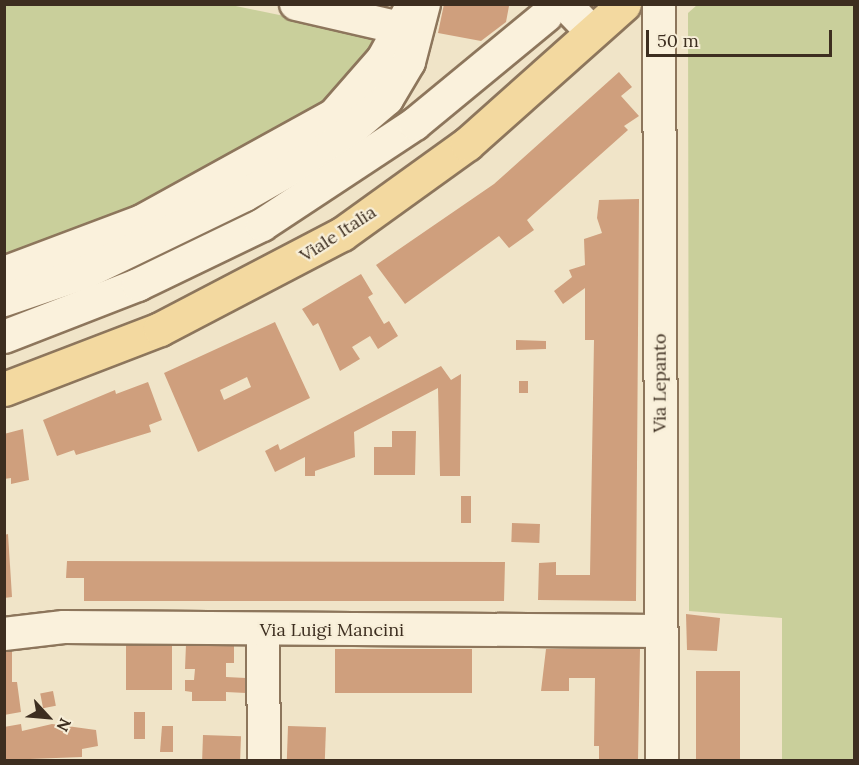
<!DOCTYPE html>
<html>
<head>
<meta charset="utf-8">
<style>
	body { margin:0 }
	#map { position:relative; width:859px; height:765px; overflow:hidden; background:#f0e4c8; font-family:Lora,serif }
	div>[style] { position:absolute }
	[style*='--x'] { left:calc(var(--x)*1px); top:calc(var(--y)*1px); width:calc(var(--w)*1px); rotate:calc(var(--a)*1deg) }
	.green>* { inset:0; background:#c9cf9b }
	.building>* { inset:0; background:#cf9f7d; transform-origin:0 0 }
	.roads { filter:drop-shadow(2px 0 #8d765c) drop-shadow(-2px 0 #8d765c) drop-shadow(0 2px #8d765c) drop-shadow(0 -2px #8d765c) }
	.minor>* { height:32px; margin:-16px; padding:0 16px; transform-origin:16px; border-radius:16px; background:#faf1dc }
	.major>* { height:33px; margin:-16.5px; padding:0 16.5px; transform-origin:16.5px; border-radius:16.5px; background:#f3d9a0 }
	span { translate:-50% -50%; white-space:nowrap; text-align:center; line-height:1.15; -webkit-text-stroke:4.5px #f7eed8; paint-order:stroke }
	.street-label { font-size:18px; color:#3d2e20 }
	.frame { position:absolute; inset:0; border:6px solid #3d2e20; pointer-events:none }
	.north { position:absolute; left:18px; top:687px; width:60px; height:60px; -webkit-text-stroke:4px #f7eed8; paint-order:stroke; rotate:116deg; font-size:16px; font-weight:700; line-height:24px; text-align:center; color:#3d2e20 }
	.north::after { content:''; display:block; margin:auto; width:21px; height:27px; background:#3d2e20; clip-path:polygon(50% 0,100% 100%,50% 72%,0 100%) }
	.scale { position:absolute; left:646px; top:30px; width:186px; height:27px; box-sizing:border-box; border:3px solid #3d2e20; border-top:0; padding-left:8px; font-size:18px; line-height:21px; white-space:nowrap; color:#3d2e20; -webkit-text-stroke:4px #f7eed8; paint-order:stroke }
</style>
</head>
<body>
<div id="map">
	<div class="green">
		<i style="clip-path:polygon(4px 5px,231px 5px,376px 35px,366px 61px,339px 92px,303px 118px,174px 188px,5px 262px)"></i>
		<i style="clip-path:polygon(697px 5px,854px 5px,854px 760px,782px 760px,782px 618px,689px 611px,688px 13px)"></i>
	</div>
	<div class="building">
		<i style="clip-path:polygon(444px 4px,499px 4px,509px 6px,506px 22px,481px 41px,438px 33px)"></i>
		<i style="clip-path:polygon(619px 72px,632px 87px,621px 96px,639px 116px,624px 126px,628px 130px,527px 220px,534px 230px,509px 248px,499px 236px,405px 304px,376px 265px,494px 184px)"></i>
		<i style="clip-path:polygon(639px 199px,636px 601px,538px 600px,539px 563px,556px 562px,556px 575px,590px 575px,594px 340px,585px 340px,585px 288px,563px 304px,554px 291px,572px 277px,569px 270px,585px 265px,584px 239px,602px 233px,597px 218px,599px 200px)"></i>
		<i style="clip-path:polygon(361px 274px,373px 294px,368px 297px,384px 324px,389px 321px,398px 336px,378px 349px,370px 336px,352px 347px,360px 359px,340px 371px,318px 323px,313px 326px,302px 309px)"></i>
		<i style="clip-path:polygon(evenodd,275px 322px,310px 398px,198px 452px,164px 373px,275px 322px,247px 377px,251px 387px,224px 400px,220px 390px,247px 377px)"></i>
		<i style="clip-path:polygon(516px 340px,546px 341px,546px 349px,516px 350px)"></i>
		<i style="clip-path:polygon(441px 366px,451px 380px,461px 374px,460px 476px,440px 476px,438px 388px,354px 432px,355px 457px,315px 471px,315px 476px,305px 476px,305px 457px,275px 472px,265px 451px,278px 444px,280px 450px)"></i>
		<i style="left:519px;top:381px;width:9px;height:12px"></i>
		<i style="clip-path:polygon(148px 382px,162px 420px,149px 425px,151px 432px,76px 455px,74px 450px,57px 456px,43px 420px,115px 390px,116px 394px)"></i>
		<i style="clip-path:polygon(23px 429px,29px 480px,11px 484px,11px 478px,4px 479px,4px 434px)"></i>
		<i style="clip-path:polygon(392px 431px,416px 431px,415px 475px,374px 475px,374px 447px,392px 447px)"></i>
		<i style="left:461px;top:496px;width:10px;height:27px"></i>
		<i style="left:512px;top:523px;width:28px;height:19px;rotate:2deg"></i>
		<i style="clip-path:polygon(8px 534px,12px 597px,4px 598px,4px 535px)"></i>
		<i style="clip-path:polygon(67px 561px,505px 562px,504px 601px,84px 601px,84px 578px,66px 578px)"></i>
		<i style="clip-path:polygon(686px 614px,720px 618px,717px 651px,687px 650px)"></i>
		<i style="left:126px;top:644px;width:46px;height:46px"></i>
		<i style="clip-path:polygon(186px 644px,234px 645px,234px 663px,226px 663px,226px 677px,246px 678px,246px 693px,226px 692px,226px 701px,192px 701px,192px 692px,185px 691px,185px 680px,194px 680px,195px 669px,185px 669px)"></i>
		<i style="left:335px;top:649px;width:137px;height:44px"></i>
		<i style="clip-path:polygon(546px 649px,640px 649px,638px 760px,599px 760px,599px 746px,594px 746px,595px 678px,569px 678px,569px 691px,541px 691px)"></i>
		<i style="clip-path:polygon(12px 650px,12px 682px,17px 682px,21px 712px,4px 715px,4px 651px)"></i>
		<i style="left:696px;top:671px;width:44px;height:89px"></i>
		<i style="left:53px;top:691px;width:15px;height:13px;rotate:79deg"></i>
		<i style="left:134px;top:712px;width:11px;height:27px"></i>
		<i style="clip-path:polygon(21px 724px,22px 731px,52px 724px,96px 730px,98px 746px,82px 749px,82px 757px,4px 760px,4px 727px)"></i>
		<i style="clip-path:polygon(162px 726px,173px 726px,173px 752px,160px 752px)"></i>
		<i style="left:288px;top:726px;width:38px;height:34px;rotate:2deg"></i>
		<i style="left:203px;top:735px;width:38px;height:25px;rotate:2deg"></i>
	</div>
	<div class="roads">
		<div class="minor">
			<i style="--x:296;--y:4;--w:107;--a:13"></i>
			<i style="--x:565;--y:4;--w:40;--a:46"></i>
			<i style="--x:659;--y:4;--w:756;--a:89.77"></i>
			<i style="--x:4;--y:273;--w:147;--a:-20.6"></i>
			<i style="--x:142;--y:221;--w:219;--a:-28.9"></i>
			<i style="--x:334;--y:115;--w:74;--a:-48.8"></i>
			<i style="--x:383;--y:59;--w:58;--a:-61.2"></i>
			<i style="--x:4;--y:300;--w:84;--a:-18.6"></i>
			<i style="--x:84;--y:273;--w:179;--a:-25.8"></i>
			<i style="--x:245;--y:195;--w:101;--a:-29.6"></i>
			<i style="--x:333;--y:145;--w:71;--a:-40.4"></i>
			<i style="--x:387;--y:99;--w:43;--a:-59.3"></i>
			<i style="--x:409;--y:62;--w:60;--a:-75.5"></i>
			<i style="--x:4;--y:337;--w:144;--a:-21.2"></i>
			<i style="--x:138;--y:285;--w:138;--a:-25.8"></i>
			<i style="--x:262;--y:225;--w:183;--a:-33.4"></i>
			<i style="--x:415;--y:124;--w:170;--a:-39.5"></i>
			<i style="--x:263;--y:630;--w:130;--a:89.6"></i>
			<i style="--x:4;--y:634;--w:60;--a:-6.7"></i>
			<i style="--x:64;--y:627;--w:596;--a:0.38"></i>
		</div>
		<div class="major">
			<i style="--x:4;--y:389;--w:167;--a:-21"></i>
			<i style="--x:160;--y:329;--w:205;--a:-27.6"></i>
			<i style="--x:342;--y:234;--w:154;--a:-35.8"></i>
			<i style="--x:467;--y:144;--w:210;--a:-41.7"></i>
		</div>
	</div>
	<div class="street-label">
		<span style="left:338px;top:234px;rotate:-33deg">Viale Italia</span>
		<span style="left:660px;top:383px;rotate:-90deg">Via Lepanto</span>
		<span style="left:332px;top:630px">Via Luigi Mancini</span>
	</div>
	<div class="frame"></div>
	<div class="north">N</div>
	<div class="scale">50 m</div>
</div>
</body>
</html>
